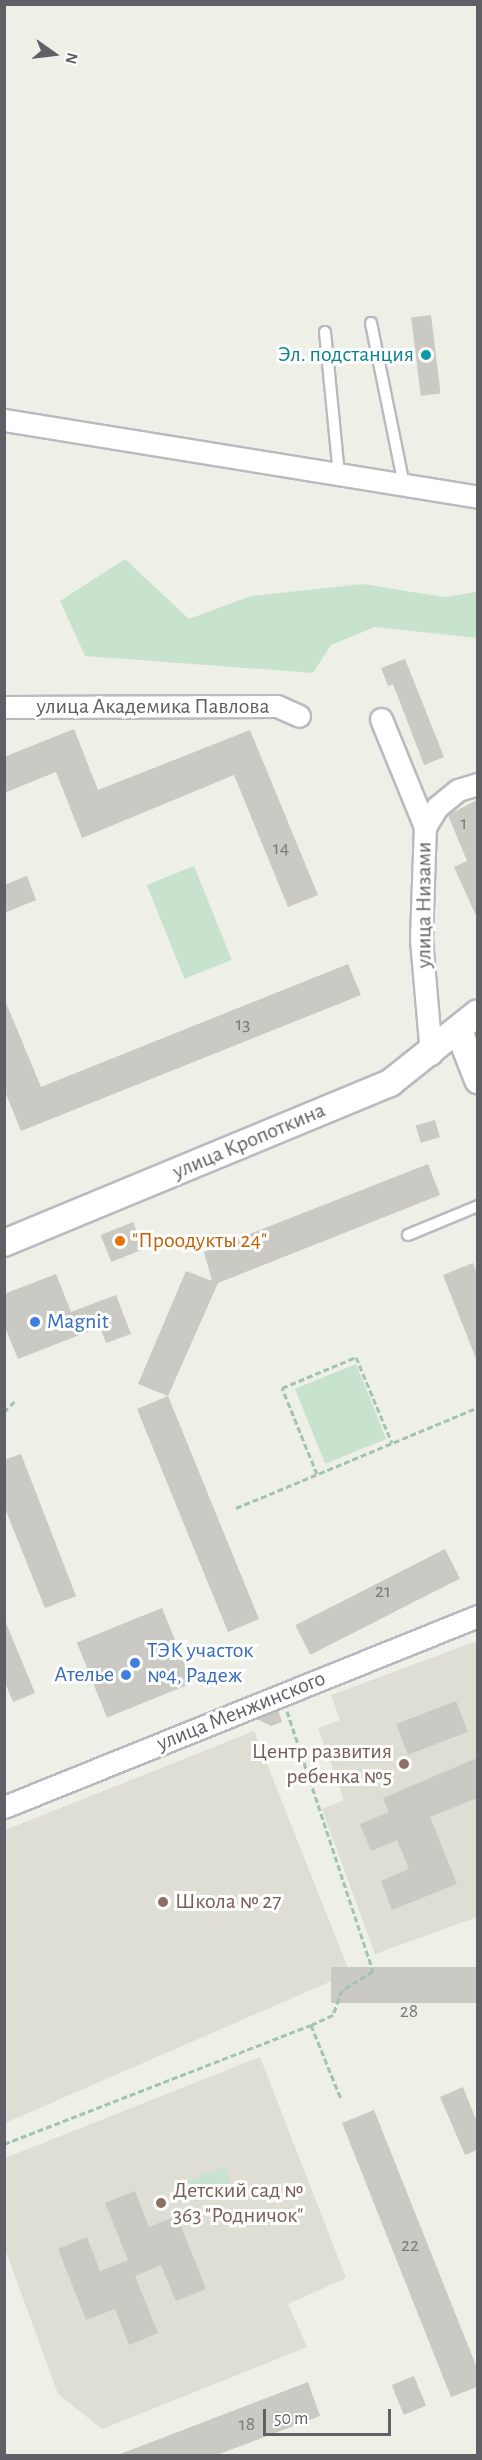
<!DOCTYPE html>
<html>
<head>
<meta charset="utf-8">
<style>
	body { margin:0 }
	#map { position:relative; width:482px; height:2460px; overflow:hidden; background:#eeefe7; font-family:"Alegreya Sans",sans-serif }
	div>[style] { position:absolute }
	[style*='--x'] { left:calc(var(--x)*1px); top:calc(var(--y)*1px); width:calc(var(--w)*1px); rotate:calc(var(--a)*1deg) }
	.education>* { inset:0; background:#deded5 }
	.green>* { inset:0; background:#c7e3ce; transform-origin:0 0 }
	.building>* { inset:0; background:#cac9c3; transform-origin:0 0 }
	.path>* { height:3px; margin-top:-1.5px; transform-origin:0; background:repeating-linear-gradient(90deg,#a0c3b2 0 6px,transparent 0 9px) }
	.roads { filter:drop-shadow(2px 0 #b9babf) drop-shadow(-2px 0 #b9babf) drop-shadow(0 2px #b9babf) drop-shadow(0 -2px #b9babf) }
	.service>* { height:10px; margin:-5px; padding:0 5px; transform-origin:5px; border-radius:5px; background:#fff }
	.minor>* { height:21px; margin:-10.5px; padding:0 10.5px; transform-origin:10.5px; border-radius:10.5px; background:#fff }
	.tertiary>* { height:26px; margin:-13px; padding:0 13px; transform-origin:13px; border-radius:13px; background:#fff }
	.dots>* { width:16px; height:16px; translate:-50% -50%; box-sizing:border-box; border:3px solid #fff; border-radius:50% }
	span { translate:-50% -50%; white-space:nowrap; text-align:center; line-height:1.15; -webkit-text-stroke:6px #fff; paint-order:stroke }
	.number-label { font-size:20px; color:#797a7c }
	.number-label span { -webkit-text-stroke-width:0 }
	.culture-label { font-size:22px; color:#0d838f }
	.right { translate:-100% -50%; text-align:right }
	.street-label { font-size:22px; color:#5e6065 }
	.food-label { font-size:22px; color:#c56008 }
	.left { translate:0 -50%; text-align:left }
	.shop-label { font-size:22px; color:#366cbe }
	.education-label { font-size:22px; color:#785e54 }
	.frame { position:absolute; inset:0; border:6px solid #5e6065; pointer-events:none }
	.north { position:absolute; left:24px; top:24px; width:60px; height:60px; -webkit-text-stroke:4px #fff; paint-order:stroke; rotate:104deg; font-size:16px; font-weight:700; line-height:24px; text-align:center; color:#5e6065 }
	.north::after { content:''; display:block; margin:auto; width:21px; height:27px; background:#5e6065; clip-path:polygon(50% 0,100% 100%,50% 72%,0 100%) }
	.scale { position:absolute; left:263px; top:2409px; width:128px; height:27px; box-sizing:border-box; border:3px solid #5e6065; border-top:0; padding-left:8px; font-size:18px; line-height:21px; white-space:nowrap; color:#5e6065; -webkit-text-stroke:4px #fff; paint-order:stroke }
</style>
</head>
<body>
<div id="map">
	<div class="education">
		<i style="clip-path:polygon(477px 1641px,477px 1917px,375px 1954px,322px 1809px,344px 1800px,318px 1728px,340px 1720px,331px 1695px)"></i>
		<i style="clip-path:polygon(254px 1731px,350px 1973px,5px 2123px,5px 1830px)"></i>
		<i style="clip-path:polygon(260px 2057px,346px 2278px,288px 2304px,307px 2347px,102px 2429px,58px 2394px,5px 2249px,5px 2158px)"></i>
	</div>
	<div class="green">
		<i style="clip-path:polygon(125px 559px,189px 619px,251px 596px,363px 584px,444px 597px,477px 592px,477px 638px,375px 627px,331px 645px,313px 673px,85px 656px,60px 601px)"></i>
		<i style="left:194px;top:866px;width:101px;height:51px;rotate:68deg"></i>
		<i style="left:356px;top:1364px;width:81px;height:66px;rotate:68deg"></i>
		<i style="left:225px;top:2167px;width:23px;height:40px;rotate:70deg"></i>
	</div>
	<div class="building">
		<i style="left:431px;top:315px;width:79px;height:20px;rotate:83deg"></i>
		<i style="clip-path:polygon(405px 659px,444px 757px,424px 765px,393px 684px,388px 686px,381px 668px)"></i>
		<i style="clip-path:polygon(74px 729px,98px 790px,250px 730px,318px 895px,288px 907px,234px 775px,82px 838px,56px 772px,4px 793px,4px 757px)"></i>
		<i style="clip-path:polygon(477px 800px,477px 918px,454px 867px,467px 861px,448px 815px)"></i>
		<i style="clip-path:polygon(27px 876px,36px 900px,4px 913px,4px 885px)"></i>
		<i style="clip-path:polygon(348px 964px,361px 995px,21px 1131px,4px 1089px,4px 998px,41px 1087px)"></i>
		<i style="left:435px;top:1120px;width:18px;height:20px;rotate:74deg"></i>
		<i style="clip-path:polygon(428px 1164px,440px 1195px,218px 1283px,168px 1396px,259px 1619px,228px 1632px,137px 1409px,168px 1396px,138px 1384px,186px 1271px,212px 1281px,204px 1252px)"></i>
		<i style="left:133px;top:1222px;width:29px;height:35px;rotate:68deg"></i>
		<i style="clip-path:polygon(473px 1263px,477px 1274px,477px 1361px,443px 1275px)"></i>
		<i style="clip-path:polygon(56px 1274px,71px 1312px,116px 1295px,131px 1334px,106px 1343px,100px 1327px,18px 1359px,4px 1325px,4px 1294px)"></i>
		<i style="clip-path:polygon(21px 1454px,76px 1596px,45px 1608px,4px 1506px,4px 1460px)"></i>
		<i style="left:445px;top:1549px;width:33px;height:168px;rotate:63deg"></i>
		<i style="left:162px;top:1608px;width:81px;height:92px;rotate:68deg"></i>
		<i style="clip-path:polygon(4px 1618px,35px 1693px,13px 1702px,4px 1680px)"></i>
		<i style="left:456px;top:1701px;width:33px;height:64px;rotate:69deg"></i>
		<i style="clip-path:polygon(278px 1710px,282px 1722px,271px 1726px,257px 1719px)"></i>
		<i style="clip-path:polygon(477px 1758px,477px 1798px,430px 1817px,457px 1884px,392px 1910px,381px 1881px,409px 1869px,397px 1840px,371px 1851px,360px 1824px,389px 1812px,383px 1798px)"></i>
		<i style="left:477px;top:1967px;width:36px;height:146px;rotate:90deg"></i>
		<i style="clip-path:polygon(463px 2087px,477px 2122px,477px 2150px,465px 2155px,440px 2097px)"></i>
		<i style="clip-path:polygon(374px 2110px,477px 2368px,477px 2387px,451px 2397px,342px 2123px)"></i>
		<i style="clip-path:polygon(135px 2191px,149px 2227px,177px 2216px,206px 2289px,176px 2301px,161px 2265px,135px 2276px,158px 2333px,129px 2345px,115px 2309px,86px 2320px,58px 2249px,87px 2237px,100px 2271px,128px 2260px,105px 2203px)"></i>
		<i style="left:414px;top:2376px;width:32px;height:24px;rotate:68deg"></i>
		<i style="clip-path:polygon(308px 2382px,320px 2416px,214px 2456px,115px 2456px)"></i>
	</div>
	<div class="path">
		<i style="--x:4;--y:1412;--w:17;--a:-45"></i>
		<i style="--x:317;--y:1474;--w:93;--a:-112.1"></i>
		<i style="--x:282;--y:1388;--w:80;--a:-22.7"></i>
		<i style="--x:356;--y:1357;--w:93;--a:67.3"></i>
		<i style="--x:236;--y:1508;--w:258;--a:-22.6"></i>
		<i style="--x:287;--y:1711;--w:274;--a:71.7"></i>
		<i style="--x:373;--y:1971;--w:36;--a:148"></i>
		<i style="--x:342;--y:1990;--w:27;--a:110"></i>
		<i style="--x:333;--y:2015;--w:24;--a:156"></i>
		<i style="--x:311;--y:2025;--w:80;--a:67.9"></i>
		<i style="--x:4;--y:2144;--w:329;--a:-21.2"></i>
	</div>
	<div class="roads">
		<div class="service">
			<i style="--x:371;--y:323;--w:165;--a:78.5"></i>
			<i style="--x:325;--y:332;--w:144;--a:84.4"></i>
			<i style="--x:408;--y:1235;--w:76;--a:-22.5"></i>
		</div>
		<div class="minor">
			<i style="--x:4;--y:420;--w:480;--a:9.2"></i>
			<i style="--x:4;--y:707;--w:273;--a:-0.2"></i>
			<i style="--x:277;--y:706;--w:24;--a:24"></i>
			<i style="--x:381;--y:719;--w:117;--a:67.8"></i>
			<i style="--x:431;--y:1054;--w:115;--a:-95"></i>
			<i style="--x:421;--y:939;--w:112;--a:-88"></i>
			<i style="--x:425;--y:827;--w:23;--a:-59"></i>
			<i style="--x:437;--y:807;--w:27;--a:-39"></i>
			<i style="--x:458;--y:790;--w:21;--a:-17"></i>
			<i style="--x:4;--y:1807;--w:511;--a:-21.95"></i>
		</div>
		<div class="tertiary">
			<i style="--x:459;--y:1031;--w:53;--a:68.8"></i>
			<i style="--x:4;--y:1243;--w:418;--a:-22.5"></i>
			<i style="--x:390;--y:1083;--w:112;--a:-38.5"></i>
		</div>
	</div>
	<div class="dots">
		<i style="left:426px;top:355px;background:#0f9aa8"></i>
		<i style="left:120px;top:1241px;background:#e8710a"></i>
		<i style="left:35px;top:1322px;background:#3f7fe0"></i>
		<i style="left:135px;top:1663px;background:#3f7fe0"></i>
		<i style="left:126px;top:1675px;background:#3f7fe0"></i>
		<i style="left:404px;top:1764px;background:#8d6e63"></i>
		<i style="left:163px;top:1902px;background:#8d6e63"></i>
		<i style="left:161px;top:2203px;background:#8d6e63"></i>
	</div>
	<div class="number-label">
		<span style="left:464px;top:823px">1</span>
		<span style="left:281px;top:848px">14</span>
		<span style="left:243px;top:1024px">13</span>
		<span style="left:383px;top:1591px">21</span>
		<span style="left:409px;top:2011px">28</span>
		<span style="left:410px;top:2245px">22</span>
		<span style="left:247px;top:2424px">18</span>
	</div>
	<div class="culture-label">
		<span class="right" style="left:414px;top:355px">Эл. подстанция</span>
	</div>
	<div class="street-label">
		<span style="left:153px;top:707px">улица Академика Павлова</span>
		<span style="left:424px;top:905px;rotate:-90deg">улица Низами</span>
		<span style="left:249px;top:1141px;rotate:-23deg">улица Кропоткина</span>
		<span style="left:241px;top:1711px;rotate:-22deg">улица Менжинского</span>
	</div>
	<div class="food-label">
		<span class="left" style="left:132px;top:1241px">"Проодукты 24"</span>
	</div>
	<div class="shop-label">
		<span class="left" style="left:47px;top:1322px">Magnit</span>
		<span class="left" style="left:147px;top:1663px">ТЭК участок<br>№4, Радеж</span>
		<span class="right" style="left:114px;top:1675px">Ателье</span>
	</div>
	<div class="education-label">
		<span class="right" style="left:392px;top:1764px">Центр развития<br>ребенка №5</span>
		<span class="left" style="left:175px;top:1902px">Школа № 27</span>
		<span class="left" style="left:173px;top:2203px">Детский сад №<br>363 "Родничок"</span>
	</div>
	<div class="frame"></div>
	<div class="north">N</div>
	<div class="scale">50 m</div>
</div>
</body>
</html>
